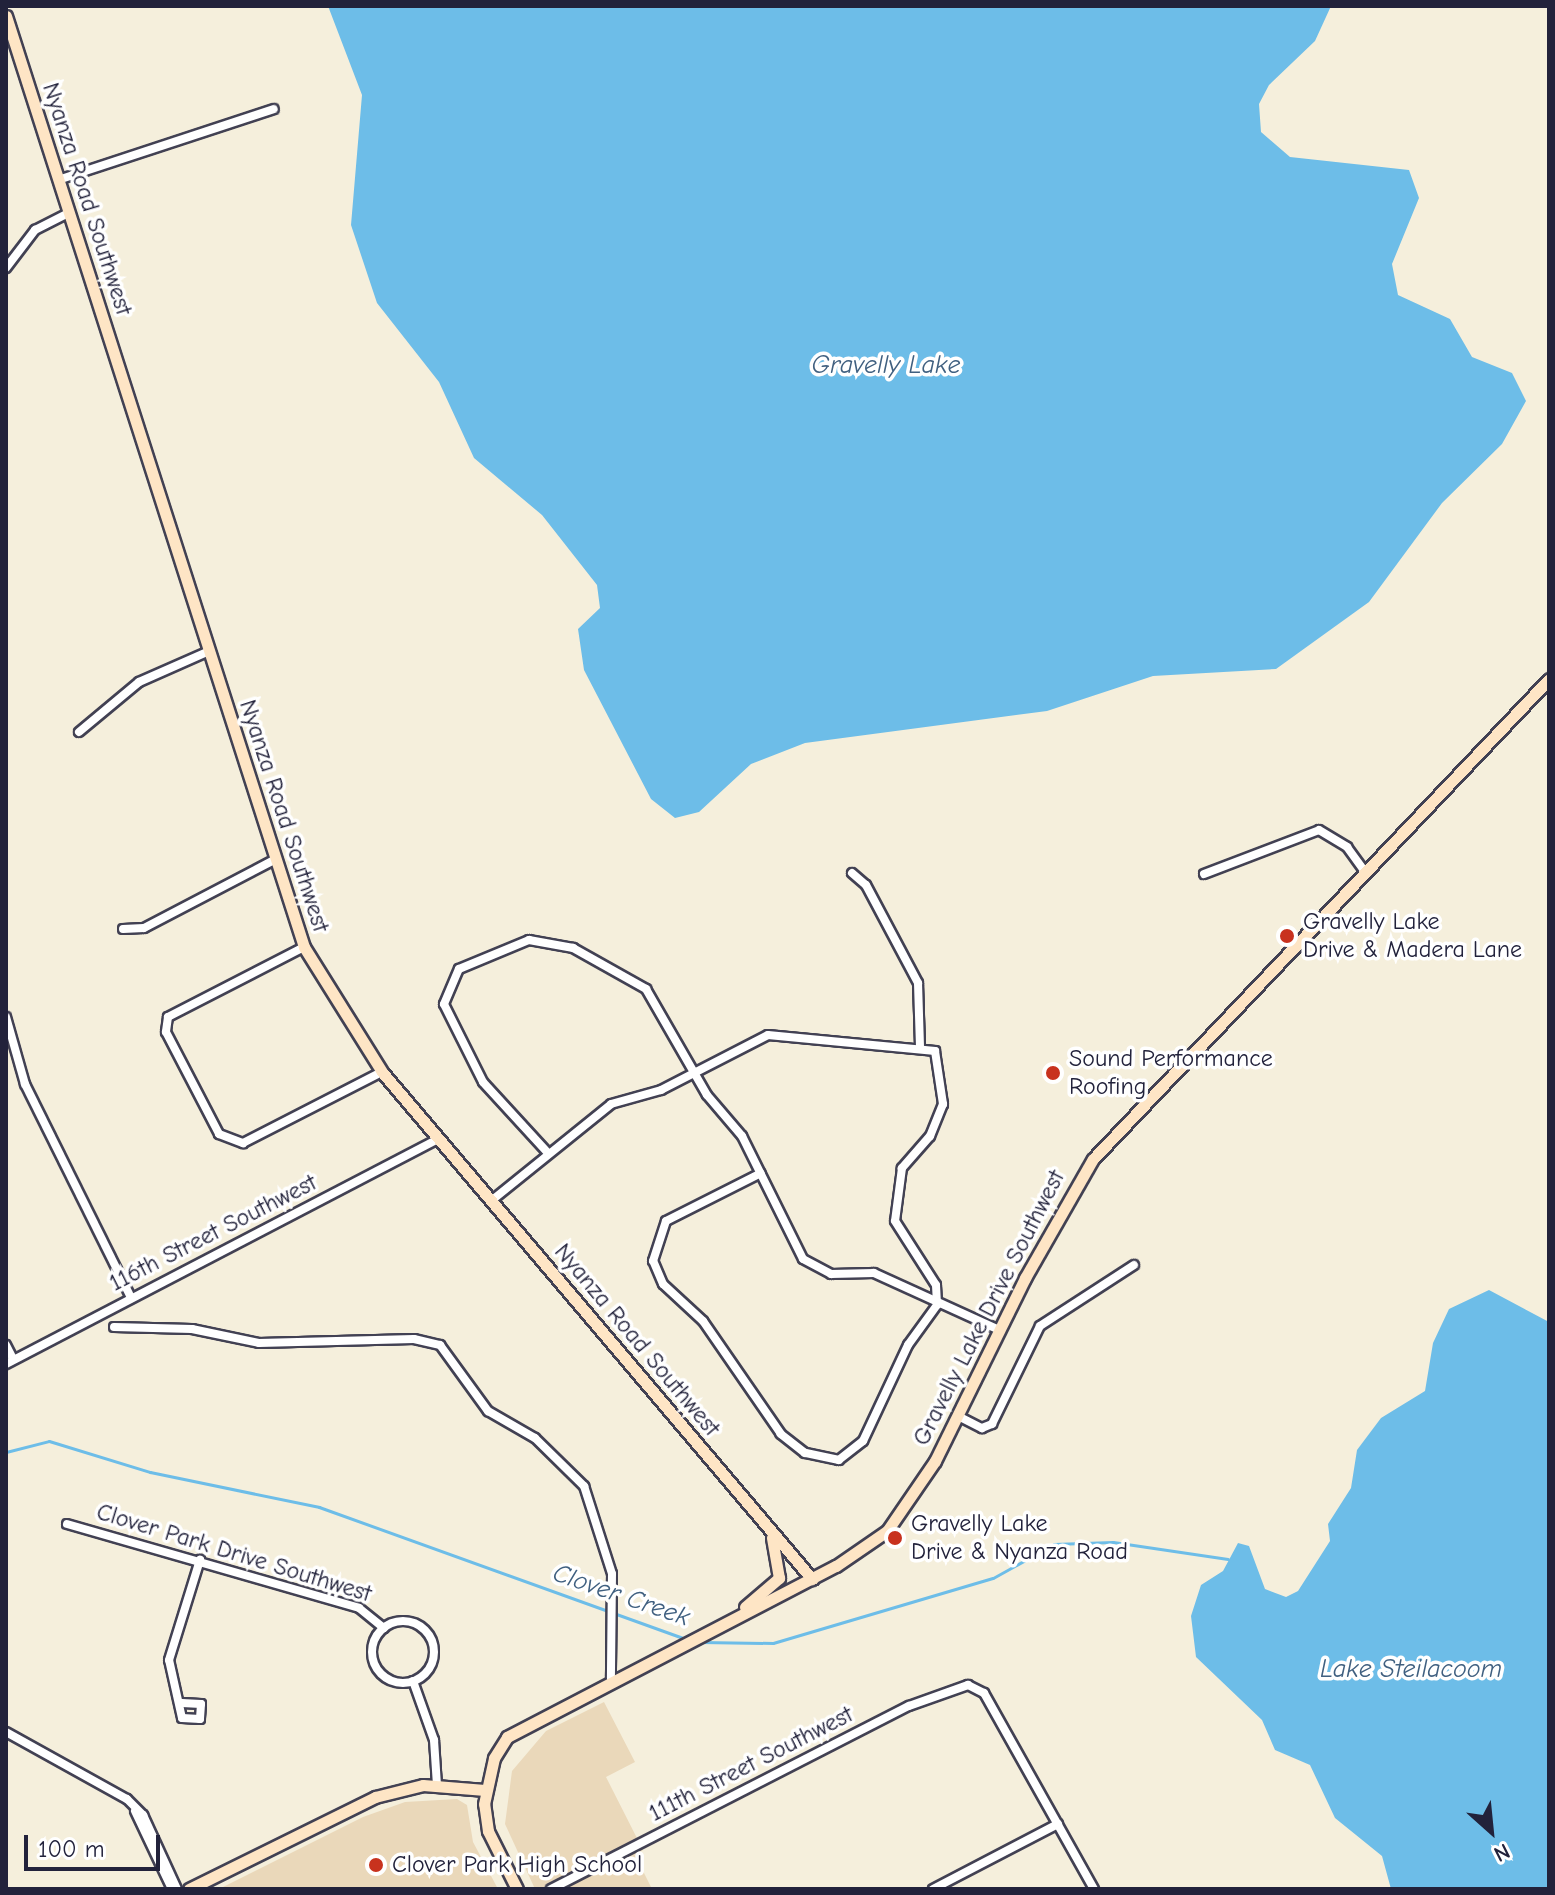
<!DOCTYPE html>
<html>
<head>
<meta charset="utf-8">
<style>
	body { margin:0 }
	#map { position:relative; width:1555px; height:1895px; overflow:hidden; background:#f5efdc; font-family:"Comic Neue",sans-serif }
	div>[style] { position:absolute }
	[style*='--x'] { left:calc(var(--x)*1px); top:calc(var(--y)*1px); width:calc(var(--w)*1px); rotate:calc(var(--a)*1deg) }
	.built>* { inset:0; background:#ead8ba }
	.water>* { inset:0; background:#6dbde8 }
	.stream>* { height:3px; margin:-1.5px; padding:0 1.5px; transform-origin:1.5px; border-radius:1.5px; background:#6dbde8 }
	.roads { filter:drop-shadow(2px 0 #424153) drop-shadow(-2px 0 #424153) drop-shadow(0 2px #424153) drop-shadow(0 -2px #424153) }
	.street>* { height:8px; margin:-4px; padding:0 4px; transform-origin:4px; border-radius:4px; background:#fff }
	.street>.ring { margin:-4px; padding:0; box-sizing:content-box; background:none; border:8px solid #fff; border-radius:50% }
	.secondary>* { height:11px; margin:-5.5px; padding:0 5.5px; transform-origin:5.5px; border-radius:5.5px; background:#fee5c5 }
	.dots>* { width:22px; height:22px; translate:-50% -50%; box-sizing:border-box; border:4px solid #fff; border-radius:50% }
	span { translate:-50% -50%; white-space:nowrap; text-align:center; line-height:1.15; -webkit-text-stroke:7px #fff; paint-order:stroke }
	.street-label { font-size:24px; color:#22223b }
	.poi-label { font-size:24px; color:#22223b }
	.left { translate:0 -50%; text-align:left }
	.water-label { font-size:26px; color:#406080; font-style:italic }
	.frame { position:absolute; inset:0; border:8px solid #22223b; pointer-events:none }
	.north { position:absolute; left:1451px; top:1791px; width:80px; height:80px; -webkit-text-stroke:6px #fff; paint-order:stroke; rotate:153deg; font-size:22px; font-weight:700; line-height:32px; text-align:center; color:#22223b }
	.north::after { content:''; display:block; margin:auto; width:28px; height:36px; background:#22223b; clip-path:polygon(50% 0,100% 100%,50% 72%,0 100%) }
	.scale { position:absolute; left:24px; top:1835px; width:136px; height:36px; box-sizing:border-box; border:4px solid #22223b; border-top:0; padding-left:10px; font-size:24px; line-height:28px; white-space:nowrap; color:#22223b; -webkit-text-stroke:6px #fff; paint-order:stroke }
</style>
</head>
<body>
<div id="map">
	<div class="built">
		<i style="clip-path:polygon(604px 1702px,635px 1762px,606px 1777px,643px 1850px,635px 1855px,652px 1889px,535px 1889px,505px 1824px,512px 1771px,546px 1731px)"></i>
		<i style="clip-path:polygon(457px 1799px,467px 1805px,473px 1842px,498px 1889px,219px 1889px,363px 1817px,405px 1802px)"></i>
	</div>
	<div class="water">
		<i style="clip-path:polygon(328px 6px,1331px 6px,1315px 41px,1269px 85px,1259px 104px,1261px 132px,1290px 157px,1409px 170px,1419px 198px,1392px 264px,1398px 295px,1450px 319px,1472px 357px,1512px 373px,1526px 401px,1502px 444px,1442px 503px,1369px 602px,1276px 669px,1153px 676px,1047px 711px,805px 743px,751px 764px,699px 812px,675px 818px,651px 799px,584px 670px,578px 629px,600px 608px,597px 585px,542px 515px,474px 458px,439px 382px,377px 303px,351px 225px,362px 95px)"></i>
		<i style="clip-path:polygon(1489px 1290px,1549px 1322px,1549px 1889px,1391px 1889px,1382px 1856px,1335px 1818px,1310px 1765px,1275px 1750px,1262px 1720px,1196px 1657px,1191px 1616px,1201px 1585px,1223px 1571px,1238px 1543px,1249px 1546px,1265px 1589px,1286px 1597px,1298px 1591px,1330px 1541px,1328px 1524px,1351px 1488px,1357px 1450px,1381px 1418px,1425px 1391px,1433px 1343px,1449px 1309px)"></i>
	</div>
	<div class="stream">
		<i style="--x:6;--y:1452;--w:44;--a:-14.3"></i>
		<i style="--x:49;--y:1441;--w:106;--a:17.1"></i>
		<i style="--x:150;--y:1472;--w:173;--a:11.7"></i>
		<i style="--x:319;--y:1507;--w:389;--a:19.8"></i>
		<i style="--x:700;--y:1642;--w:73;--a:0.8"></i>
		<i style="--x:773;--y:1643;--w:229;--a:-16.5"></i>
		<i style="--x:993;--y:1578;--w:70;--a:-29.1"></i>
		<i style="--x:1054;--y:1544;--w:59;--a:-1.9"></i>
		<i style="--x:1113;--y:1542;--w:116;--a:8.4"></i>
	</div>
	<div class="roads">
		<div class="street">
			<i style="--x:58;--y:180;--w:227;--a:-18.2"></i>
			<i style="--x:6;--y:268;--w:48;--a:-52.7"></i>
			<i style="--x:35;--y:230;--w:37;--a:-27"></i>
			<i style="--x:79;--y:732;--w:78;--a:-39.8"></i>
			<i style="--x:139;--y:682;--w:74;--a:-23.8"></i>
			<i style="--x:852;--y:873;--w:18;--a:41"></i>
			<i style="--x:866;--y:885;--w:111;--a:62"></i>
			<i style="--x:918;--y:983;--w:63;--a:88.2"></i>
			<i style="--x:1204;--y:874;--w:123;--a:-20.9"></i>
			<i style="--x:1319;--y:830;--w:33;--a:31"></i>
			<i style="--x:1347;--y:847;--w:31;--a:54"></i>
			<i style="--x:123;--y:929;--w:21;--a:-3"></i>
			<i style="--x:144;--y:928;--w:147;--a:-27.6"></i>
			<i style="--x:304;--y:947;--w:153;--a:152.8"></i>
			<i style="--x:168;--y:1017;--w:15;--a:98"></i>
			<i style="--x:166;--y:1032;--w:115;--a:62.5"></i>
			<i style="--x:219;--y:1134;--w:26;--a:21"></i>
			<i style="--x:243;--y:1143;--w:156;--a:-27.1"></i>
			<i style="--x:6;--y:1017;--w:70;--a:74.2"></i>
			<i style="--x:25;--y:1084;--w:239;--a:63.6"></i>
			<i style="--x:548;--y:1153;--w:96;--a:-132.5"></i>
			<i style="--x:483;--y:1082;--w:87;--a:-116.6"></i>
			<i style="--x:444;--y:1004;--w:38;--a:-67"></i>
			<i style="--x:459;--y:969;--w:76;--a:-22.5"></i>
			<i style="--x:529;--y:940;--w:45;--a:10.3"></i>
			<i style="--x:573;--y:948;--w:84;--a:29.3"></i>
			<i style="--x:646;--y:989;--w:122;--a:60.1"></i>
			<i style="--x:707;--y:1095;--w:54;--a:49.5"></i>
			<i style="--x:742;--y:1136;--w:137;--a:63.6"></i>
			<i style="--x:803;--y:1259;--w:32;--a:28"></i>
			<i style="--x:831;--y:1274;--w:43;--a:-1.3"></i>
			<i style="--x:874;--y:1273;--w:137;--a:24.5"></i>
			<i style="--x:491;--y:1201;--w:154;--a:-38.9"></i>
			<i style="--x:611;--y:1104;--w:52;--a:-15.6"></i>
			<i style="--x:661;--y:1090;--w:120;--a:-27.2"></i>
			<i style="--x:768;--y:1035;--w:168;--a:5.5"></i>
			<i style="--x:935;--y:1051;--w:54;--a:81.4"></i>
			<i style="--x:943;--y:1104;--w:35;--a:112"></i>
			<i style="--x:930;--y:1136;--w:43;--a:131.2"></i>
			<i style="--x:902;--y:1168;--w:53;--a:97.5"></i>
			<i style="--x:895;--y:1221;--w:76;--a:57.4"></i>
			<i style="--x:936;--y:1285;--w:20;--a:87"></i>
			<i style="--x:937;--y:1305;--w:49;--a:125.9"></i>
			<i style="--x:908;--y:1345;--w:106;--a:115.1"></i>
			<i style="--x:863;--y:1441;--w:31;--a:142"></i>
			<i style="--x:839;--y:1460;--w:35;--a:-168"></i>
			<i style="--x:805;--y:1453;--w:31;--a:-142"></i>
			<i style="--x:781;--y:1434;--w:137;--a:-124.6"></i>
			<i style="--x:703;--y:1321;--w:54;--a:-137.2"></i>
			<i style="--x:663;--y:1284;--w:25;--a:-113"></i>
			<i style="--x:653;--y:1261;--w:42;--a:-72"></i>
			<i style="--x:666;--y:1221;--w:106;--a:-26.8"></i>
			<i style="--x:114;--y:1327;--w:78;--a:1.5"></i>
			<i style="--x:192;--y:1329;--w:68;--a:11.8"></i>
			<i style="--x:259;--y:1343;--w:155;--a:-1.5"></i>
			<i style="--x:414;--y:1339;--w:27;--a:13"></i>
			<i style="--x:440;--y:1345;--w:82;--a:54"></i>
			<i style="--x:488;--y:1411;--w:54;--a:29.9"></i>
			<i style="--x:535;--y:1438;--w:69;--a:44.4"></i>
			<i style="--x:584;--y:1486;--w:92;--a:72.3"></i>
			<i style="--x:612;--y:1574;--w:104;--a:90.6"></i>
			<i style="--x:6;--y:1345;--w:16;--a:63"></i>
			<i style="--x:6;--y:1364;--w:488;--a:-27.5"></i>
			<i style="--x:958;--y:1416;--w:27;--a:27"></i>
			<i style="--x:982;--y:1428;--w:11;--a:-22"></i>
			<i style="--x:992;--y:1424;--w:109;--a:-63.9"></i>
			<i style="--x:1040;--y:1326;--w:112;--a:-33"></i>
			<i style="--x:67;--y:1524;--w:304;--a:16"></i>
			<i style="--x:359;--y:1608;--w:32;--a:39"></i>
			<i class="ring" style="left:372px;top:1621px;width:54px;height:54px"></i>
			<i style="--x:413;--y:1681;--w:63;--a:70.4"></i>
			<i style="--x:434;--y:1740;--w:45;--a:86.2"></i>
			<i style="--x:182;--y:1703;--w:19;--a:3"></i>
			<i style="--x:201;--y:1704;--w:15;--a:94"></i>
			<i style="--x:200;--y:1719;--w:18;--a:-177"></i>
			<i style="--x:182;--y:1718;--w:59;--a:-102.6"></i>
			<i style="--x:169;--y:1660;--w:105;--a:-72.8"></i>
			<i style="--x:6;--y:1732;--w:138;--a:29"></i>
			<i style="--x:127;--y:1799;--w:23;--a:45"></i>
			<i style="--x:143;--y:1815;--w:81;--a:65.3"></i>
			<i style="--x:135;--y:1811;--w:86;--a:64.6"></i>
			<i style="--x:551;--y:1889;--w:402;--a:-27.1"></i>
			<i style="--x:909;--y:1706;--w:63;--a:-19.6"></i>
			<i style="--x:968;--y:1685;--w:18;--a:27"></i>
			<i style="--x:984;--y:1693;--w:225;--a:60.7"></i>
			<i style="--x:933;--y:1889;--w:141;--a:-27.5"></i>
		</div>
		<div class="secondary">
			<i style="--x:6;--y:16;--w:978;--a:72.25"></i>
			<i style="--x:304;--y:947;--w:147;--a:58"></i>
			<i style="--x:382;--y:1072;--w:665;--a:49.7"></i>
			<i style="--x:745;--y:1607;--w:45;--a:-40.5"></i>
			<i style="--x:779;--y:1578;--w:41;--a:-99.9"></i>
			<i style="--x:189;--y:1889;--w:208;--a:-26.3"></i>
			<i style="--x:375;--y:1797;--w:49;--a:-14"></i>
			<i style="--x:423;--y:1785;--w:62;--a:4.6"></i>
			<i style="--x:517;--y:1889;--w:65;--a:-116.6"></i>
			<i style="--x:488;--y:1831;--w:27;--a:-98"></i>
			<i style="--x:484;--y:1804;--w:47;--a:-77.7"></i>
			<i style="--x:494;--y:1758;--w:25;--a:-58"></i>
			<i style="--x:507;--y:1737;--w:371;--a:-27.5"></i>
			<i style="--x:836;--y:1566;--w:62;--a:-34.5"></i>
			<i style="--x:887;--y:1531;--w:85;--a:-55.6"></i>
			<i style="--x:935;--y:1461;--w:204;--a:-63.8"></i>
			<i style="--x:1025;--y:1278;--w:137;--a:-60.3"></i>
			<i style="--x:1093;--y:1159;--w:662;--a:-46.47"></i>
		</div>
	</div>
	<div class="dots">
		<i style="left:1287px;top:936px;background:#c8321e"></i>
		<i style="left:1053px;top:1073px;background:#c8321e"></i>
		<i style="left:895px;top:1538px;background:#c8321e"></i>
		<i style="left:376px;top:1865px;background:#c8321e"></i>
	</div>
	<div class="street-label">
		<span style="left:87px;top:199px;rotate:72deg">Nyanza Road Southwest</span>
		<span style="left:284px;top:816px;rotate:72deg">Nyanza Road Southwest</span>
		<span style="left:213px;top:1233px;rotate:-27deg">116th Street Southwest</span>
		<span style="left:989px;top:1308px;rotate:-63deg">Gravelly Lake Drive Southwest</span>
		<span style="left:637px;top:1340px;rotate:50deg">Nyanza Road Southwest</span>
		<span style="left:234px;top:1553px;rotate:17deg">Clover Park Drive Southwest</span>
		<span style="left:751px;top:1764px;rotate:-27deg">111th Street Southwest</span>
	</div>
	<div class="poi-label">
		<span class="left" style="left:1303px;top:936px">Gravelly Lake<br>Drive &amp; Madera Lane</span>
		<span class="left" style="left:1069px;top:1073px">Sound Performance<br>Roofing</span>
		<span class="left" style="left:911px;top:1538px">Gravelly Lake<br>Drive &amp; Nyanza Road</span>
		<span class="left" style="left:392px;top:1865px">Clover Park High School</span>
	</div>
	<div class="water-label">
		<span style="left:886px;top:366px">Gravelly Lake</span>
		<span style="left:621px;top:1596px;rotate:19deg">Clover Creek</span>
		<span style="left:1411px;top:1670px">Lake Steilacoom</span>
	</div>
	<div class="frame"></div>
	<div class="north">N</div>
	<div class="scale">100 m</div>
</div>
</body>
</html>
